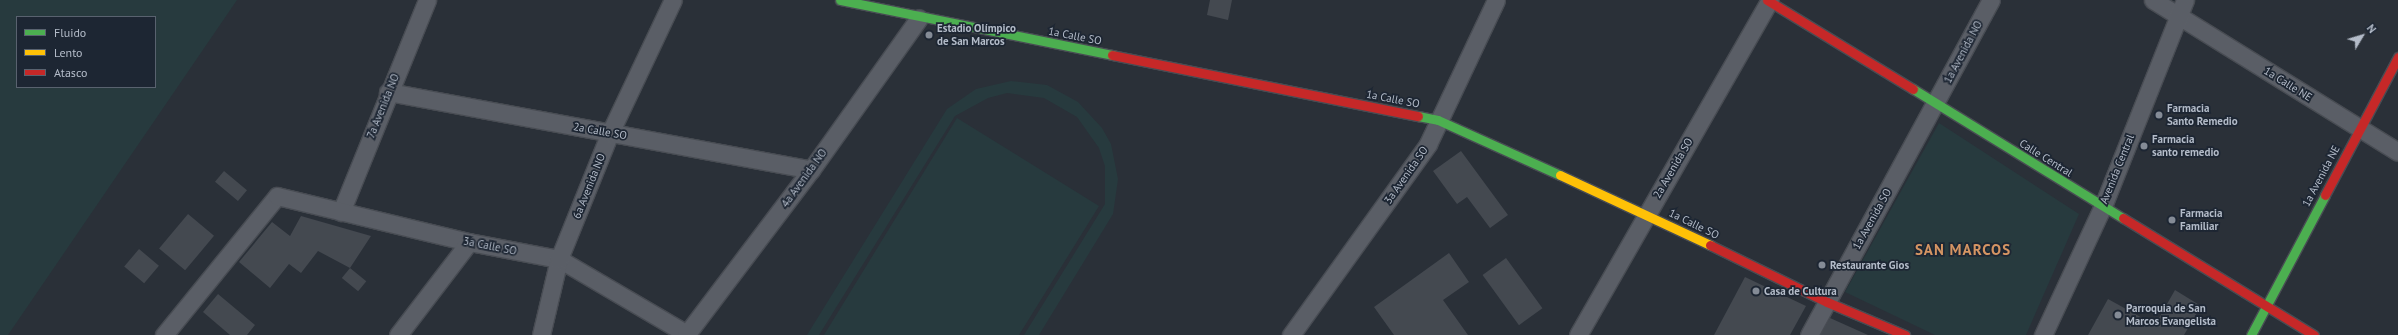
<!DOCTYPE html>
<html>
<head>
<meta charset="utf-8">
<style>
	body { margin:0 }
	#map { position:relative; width:2398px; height:335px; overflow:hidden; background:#2a3038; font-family:"PT Sans",sans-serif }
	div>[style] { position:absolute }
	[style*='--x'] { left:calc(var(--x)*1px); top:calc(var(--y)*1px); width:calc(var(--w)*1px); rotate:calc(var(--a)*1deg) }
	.green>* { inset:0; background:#273a3e }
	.building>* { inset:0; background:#444950; transform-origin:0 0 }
	.roads { filter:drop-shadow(1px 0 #484c53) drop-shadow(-1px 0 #484c53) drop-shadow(0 1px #484c53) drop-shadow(0 -1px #484c53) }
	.street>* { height:17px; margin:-8.5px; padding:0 8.5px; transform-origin:8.5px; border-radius:8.5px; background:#5a5e66 }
	.fast>* { height:9px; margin:-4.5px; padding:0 4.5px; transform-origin:4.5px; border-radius:4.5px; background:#4caf50 }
	.slow>* { height:9px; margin:-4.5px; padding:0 4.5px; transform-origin:4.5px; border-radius:4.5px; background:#ffc107 }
	.jam>* { height:9px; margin:-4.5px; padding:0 4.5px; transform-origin:4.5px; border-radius:4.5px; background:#c62828 }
	.dots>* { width:11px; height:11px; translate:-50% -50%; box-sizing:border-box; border:2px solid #1d2633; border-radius:50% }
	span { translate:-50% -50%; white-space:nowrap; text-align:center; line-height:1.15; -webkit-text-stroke:3.5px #1d2633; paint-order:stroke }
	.poi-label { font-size:11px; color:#b4bcc9; font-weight:700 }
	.left { translate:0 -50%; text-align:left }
	.street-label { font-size:11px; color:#b4bcc9 }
	.district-label { font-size:15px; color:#d59563; font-weight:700; letter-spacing:1px }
	.legend { position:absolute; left:16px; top:16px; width:140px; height:72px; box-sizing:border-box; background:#1d2633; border:1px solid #59626f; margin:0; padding:5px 7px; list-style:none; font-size:12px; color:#b4bcc9 }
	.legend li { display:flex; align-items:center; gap:8px; height:20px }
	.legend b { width:20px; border:1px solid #59626f }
	.north { position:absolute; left:2342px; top:16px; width:40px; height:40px; -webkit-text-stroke:3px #1d2633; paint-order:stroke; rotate:52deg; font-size:11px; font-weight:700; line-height:16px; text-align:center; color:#b4bcc9 }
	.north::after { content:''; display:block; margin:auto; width:14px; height:18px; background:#b4bcc9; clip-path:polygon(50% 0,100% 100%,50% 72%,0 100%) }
</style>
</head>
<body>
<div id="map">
	<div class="green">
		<i style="clip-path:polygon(evenodd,0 0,237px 0,8px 335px,0 335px,0 0,17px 17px,155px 17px,155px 87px,17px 87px,17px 17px)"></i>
		<i style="clip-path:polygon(1011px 81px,1047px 85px,1078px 102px,1102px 128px,1111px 144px,1118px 179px,1113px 214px,1039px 335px,1024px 335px,1105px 204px,1105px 166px,1099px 148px,1077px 117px,1044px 98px,1007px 93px,988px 98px,955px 116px,819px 335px,807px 335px,947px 109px,976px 89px)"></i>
		<i style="clip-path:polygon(957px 118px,1099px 206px,1019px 335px,824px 335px)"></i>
		<i style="clip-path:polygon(1939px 123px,2079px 214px,2026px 335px,1935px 335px,1845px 292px)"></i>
	</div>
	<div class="building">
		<i style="clip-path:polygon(1210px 0,1232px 0,1228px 20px,1207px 15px)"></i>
		<i style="clip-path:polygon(1461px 151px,1508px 215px,1490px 228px,1467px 197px,1457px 204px,1433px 171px)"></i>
		<i style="left:224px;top:171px;width:30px;height:14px;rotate:40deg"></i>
		<i style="left:188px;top:214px;width:34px;height:45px;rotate:40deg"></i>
		<i style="clip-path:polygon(301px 216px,371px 236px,350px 268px,318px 251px,301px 273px,289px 264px,270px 288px,239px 262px,272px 222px,290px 236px)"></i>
		<i style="left:139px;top:249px;width:26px;height:23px;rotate:40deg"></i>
		<i style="clip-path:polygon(1449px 253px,1469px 282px,1443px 300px,1468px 335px,1394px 335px,1374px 307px)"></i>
		<i style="left:1506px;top:258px;width:62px;height:29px;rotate:54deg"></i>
		<i style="left:350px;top:268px;width:21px;height:13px;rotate:39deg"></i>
		<i style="clip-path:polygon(1745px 277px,1806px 306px,1790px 335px,1714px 335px)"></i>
		<i style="clip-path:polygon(2175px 290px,2201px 306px,2184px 335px,2088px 335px,2108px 299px,2155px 325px)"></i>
		<i style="clip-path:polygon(218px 294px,255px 325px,247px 335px,230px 335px,203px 312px)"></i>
		<i style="clip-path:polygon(1830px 318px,1868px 335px,1820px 335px)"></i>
	</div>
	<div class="roads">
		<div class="street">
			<i style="--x:2153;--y:0;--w:288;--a:31.8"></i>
			<i style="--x:388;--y:92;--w:430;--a:10.4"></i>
			<i style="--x:341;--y:212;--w:229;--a:-67.9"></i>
			<i style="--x:164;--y:335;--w:179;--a:-50.9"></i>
			<i style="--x:277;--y:196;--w:197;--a:13.5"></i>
			<i style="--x:469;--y:242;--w:92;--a:10.7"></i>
			<i style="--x:559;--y:259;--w:148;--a:30.4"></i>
			<i style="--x:398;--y:335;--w:117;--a:-52.6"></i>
			<i style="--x:541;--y:335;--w:78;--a:-76.7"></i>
			<i style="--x:559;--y:259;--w:136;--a:-68"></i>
			<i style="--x:610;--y:133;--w:147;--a:-64.7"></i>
			<i style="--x:686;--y:335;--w:207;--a:-52.9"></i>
			<i style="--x:811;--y:170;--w:186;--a:-54.6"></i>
			<i style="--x:1291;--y:335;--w:235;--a:-54.3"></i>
			<i style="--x:1428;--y:144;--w:159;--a:-64.7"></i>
			<i style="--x:1578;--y:335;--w:386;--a:-60.2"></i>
			<i style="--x:1809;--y:335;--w:381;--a:-61.5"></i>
			<i style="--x:2043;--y:335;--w:142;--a:-65.1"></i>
			<i style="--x:2103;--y:206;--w:222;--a:-68.3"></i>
		</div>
		<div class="fast">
			<i style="--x:840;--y:0;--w:278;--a:11.4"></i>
			<i style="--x:1913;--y:89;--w:246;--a:31.6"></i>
			<i style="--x:1418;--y:116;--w:20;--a:11"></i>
			<i style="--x:1438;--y:120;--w:134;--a:24.3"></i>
			<i style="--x:2251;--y:335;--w:158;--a:-62.1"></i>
		</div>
		<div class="slow">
			<i style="--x:1560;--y:175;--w:166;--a:25"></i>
		</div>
		<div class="jam">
			<i style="--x:1767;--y:0;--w:171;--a:31.4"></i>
			<i style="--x:1112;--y:55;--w:312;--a:11.3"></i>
			<i style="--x:2325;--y:195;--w:156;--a:-62.1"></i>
			<i style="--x:2123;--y:218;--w:224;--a:31.5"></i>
			<i style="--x:1710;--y:245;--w:130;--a:26"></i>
			<i style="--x:1827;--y:302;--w:85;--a:22.9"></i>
		</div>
	</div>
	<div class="dots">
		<i style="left:929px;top:35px;background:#848b96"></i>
		<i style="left:2159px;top:115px;background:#848b96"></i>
		<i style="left:2144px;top:146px;background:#848b96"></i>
		<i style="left:2172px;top:220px;background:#848b96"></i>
		<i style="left:1822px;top:265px;background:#848b96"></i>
		<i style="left:1756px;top:291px;background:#848b96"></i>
		<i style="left:2118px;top:315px;background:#848b96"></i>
	</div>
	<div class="poi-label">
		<span class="left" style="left:937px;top:35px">Estadio Olímpico<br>de San Marcos</span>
		<span class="left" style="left:2167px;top:115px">Farmacia<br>Santo Remedio</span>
		<span class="left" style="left:2152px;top:146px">Farmacia<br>santo remedio</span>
		<span class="left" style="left:2180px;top:220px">Farmacia<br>Familiar</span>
		<span class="left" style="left:1830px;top:265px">Restaurante Gios</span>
		<span class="left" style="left:1764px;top:291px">Casa de Cultura</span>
		<span class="left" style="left:2126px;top:315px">Parroquia de San<br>Marcos Evangelista</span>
	</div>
	<div class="street-label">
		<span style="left:1075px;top:36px;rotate:11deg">1a Calle SO</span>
		<span style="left:1963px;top:52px;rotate:-62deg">1a Avenida NO</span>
		<span style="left:2288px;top:84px;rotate:32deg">1a Calle NE</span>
		<span style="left:1393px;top:99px;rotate:11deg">1a Calle SO</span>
		<span style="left:383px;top:106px;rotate:-68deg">7a Avenida NO</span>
		<span style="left:600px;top:131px;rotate:10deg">2a Calle SO</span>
		<span style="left:2046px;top:158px;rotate:32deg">Calle Central</span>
		<span style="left:1673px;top:168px;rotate:-60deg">2a Avenida SO</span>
		<span style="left:2117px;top:169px;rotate:-68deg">Avenida Central</span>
		<span style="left:1406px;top:175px;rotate:-55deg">3a Avenida SO</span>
		<span style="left:2321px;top:176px;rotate:-62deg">1a Avenida NE</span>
		<span style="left:804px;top:178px;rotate:-54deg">4a Avenida NO</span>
		<span style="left:589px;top:186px;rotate:-68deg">6a Avenida NO</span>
		<span style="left:1872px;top:219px;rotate:-61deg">1a Avenida SO</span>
		<span style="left:1694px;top:224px;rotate:26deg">1a Calle SO</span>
		<span style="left:490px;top:246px;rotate:11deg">3a Calle SO</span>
	</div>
	<div class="district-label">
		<span style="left:1963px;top:250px">SAN MARCOS</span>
	</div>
	<ul class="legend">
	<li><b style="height:5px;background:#4caf50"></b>Fluido</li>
	<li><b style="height:5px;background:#ffc107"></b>Lento</li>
	<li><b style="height:5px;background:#c62828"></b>Atasco</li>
	</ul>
	<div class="north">N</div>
</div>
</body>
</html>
